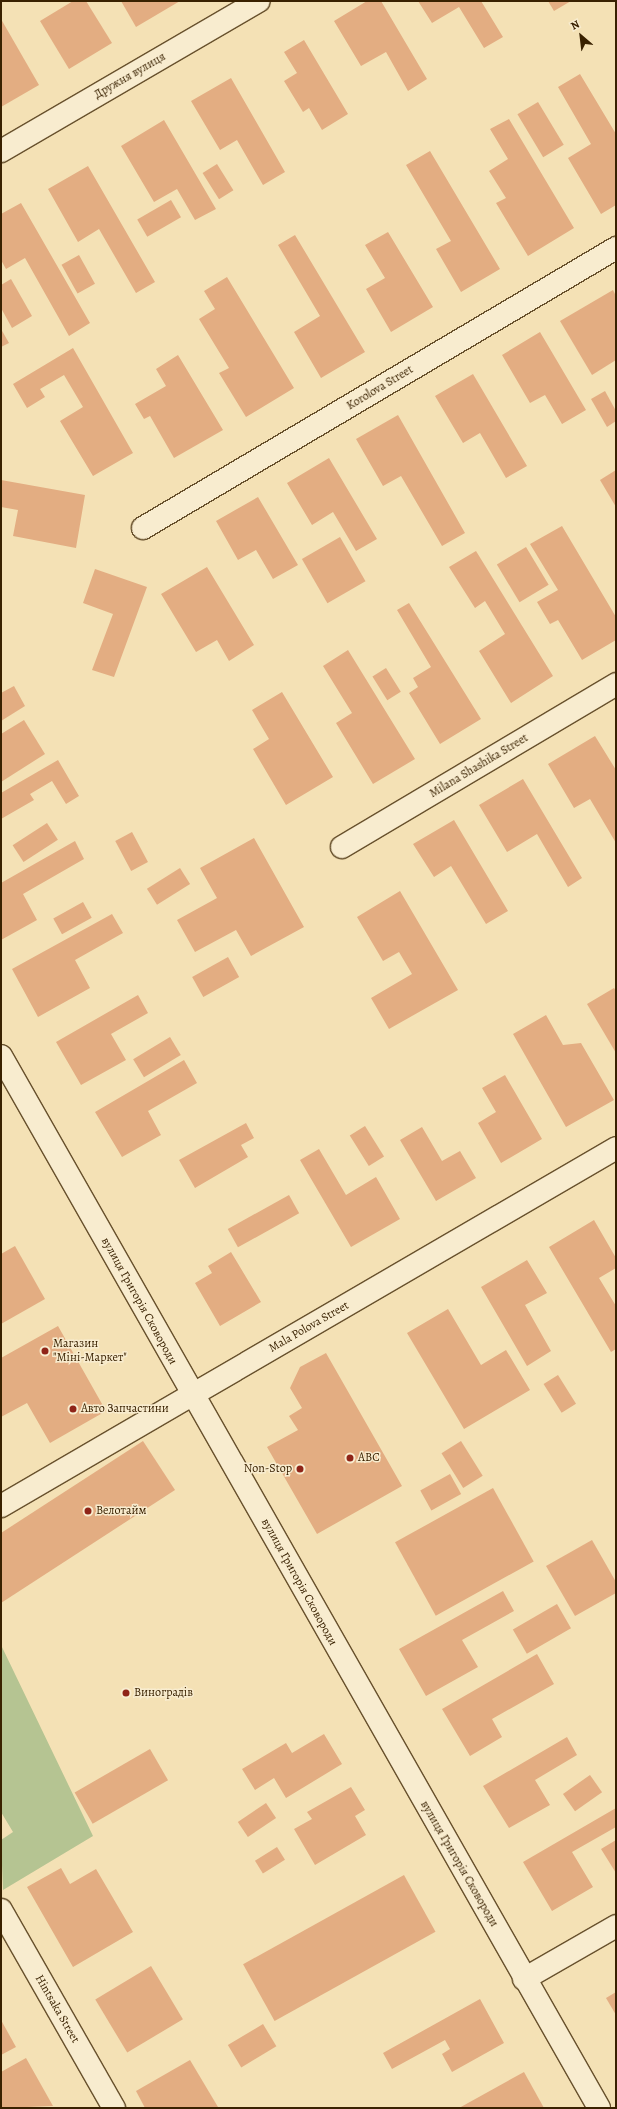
<!DOCTYPE html>
<html>
<head>
<meta charset="utf-8">
<style>
	body { margin:0 }
	#map { position:relative; width:617px; height:2109px; overflow:hidden; background:#f4e1b5; font-family:Alegreya,serif }
	div>[style] { position:absolute }
	[style*='--x'] { left:calc(var(--x)*1px); top:calc(var(--y)*1px); width:calc(var(--w)*1px); rotate:calc(var(--a)*1deg) }
	.green>* { inset:0; background:#b5c492 }
	.building>* { inset:0; background:#e3ad82; transform-origin:0 0 }
	.roads { filter:drop-shadow(1px 0 #68512d) drop-shadow(-1px 0 #68512d) drop-shadow(0 1px #68512d) drop-shadow(0 -1px #68512d) }
	.minor>* { height:22px; margin:-11px; padding:0 11px; transform-origin:11px; border-radius:11px; background:#f8eccf }
	.tertiary>* { height:22px; margin:-11px; padding:0 11px; transform-origin:11px; border-radius:11px; background:#f8eccf }
	.secondary>* { height:22px; margin:-11px; padding:0 11px; transform-origin:11px; border-radius:11px; background:#f8eccf }
	.dots>* { width:11px; height:11px; translate:-50% -50%; box-sizing:border-box; border:2px solid #f8eccf; border-radius:50% }
	span { translate:-50% -50%; white-space:nowrap; text-align:center; line-height:1.15; -webkit-text-stroke:3px #f8eccf; paint-order:stroke }
	.street-label { font-size:12px; color:#392100 }
	.poi-label { font-size:12px; color:#392100 }
	.left { translate:0 -50%; text-align:left }
	.right { translate:-100% -50%; text-align:right }
	.frame { position:absolute; inset:0; border:2px solid #392100; pointer-events:none }
	.north { position:absolute; left:561px; top:16px; width:40px; height:40px; -webkit-text-stroke:3px #f8eccf; paint-order:stroke; rotate:332deg; font-size:11px; font-weight:700; line-height:16px; text-align:center; color:#392100 }
	.north::after { content:''; display:block; margin:auto; width:14px; height:18px; background:#392100; clip-path:polygon(50% 0,100% 100%,50% 72%,0 100%) }
</style>
</head>
<body>
<div id="map">
	<div class="green">
		<i style="clip-path:polygon(1px 1645px,93px 1836px,3px 1890px,1px 1840px,13px 1832px,1px 1812px)"></i>
	</div>
	<div class="building">
		<i style="clip-path:polygon(73px 1px,86px 1px,112px 43px,69px 69px,40px 21px)"></i>
		<i style="clip-path:polygon(121px 1px,180px 1px,136px 27px)"></i>
		<i style="clip-path:polygon(367px 1px,381px 1px,427px 79px,408px 91px,386px 52px,361px 66px,334px 21px)"></i>
		<i style="clip-path:polygon(418px 1px,481px 1px,503px 37px,484px 48px,459px 7px,432px 23px)"></i>
		<i style="clip-path:polygon(548px 1px,571px 1px,554px 11px)"></i>
		<i style="clip-path:polygon(1px 19px,39px 85px,1px 107px)"></i>
		<i style="clip-path:polygon(304px 40px,348px 114px,322px 130px,309px 108px,303px 112px,284px 81px,297px 73px,284px 52px)"></i>
		<i style="clip-path:polygon(580px 74px,616px 134px,616px 205px,601px 214px,568px 158px,591px 144px,558px 87px)"></i>
		<i style="clip-path:polygon(231px 78px,285px 172px,263px 185px,237px 140px,220px 150px,191px 101px)"></i>
		<i style="left:538px;top:102px;width:50px;height:24px;rotate:59deg"></i>
		<i style="clip-path:polygon(509px 119px,574px 228px,528px 256px,496px 203px,506px 198px,489px 171px,508px 159px,490px 129px)"></i>
		<i style="clip-path:polygon(164px 120px,216px 209px,195px 220px,177px 189px,154px 202px,121px 146px)"></i>
		<i style="clip-path:polygon(430px 151px,500px 269px,461px 292px,436px 249px,451px 241px,406px 165px)"></i>
		<i style="left:217px;top:164px;width:31px;height:17px;rotate:58deg"></i>
		<i style="clip-path:polygon(88px 166px,155px 282px,136px 293px,99px 229px,78px 242px,48px 189px)"></i>
		<i style="left:171px;top:200px;width:20px;height:39px;rotate:60deg"></i>
		<i style="clip-path:polygon(21px 203px,90px 323px,69px 336px,25px 258px,6px 269px,1px 260px,1px 214px)"></i>
		<i style="clip-path:polygon(388px 232px,433px 307px,391px 332px,366px 289px,385px 278px,365px 245px)"></i>
		<i style="clip-path:polygon(295px 235px,365px 352px,321px 378px,294px 332px,320px 316px,278px 245px)"></i>
		<i style="left:79px;top:255px;width:33px;height:20px;rotate:61deg"></i>
		<i style="clip-path:polygon(227px 277px,294px 388px,246px 417px,219px 373px,229px 368px,199px 319px,215px 309px,204px 291px)"></i>
		<i style="clip-path:polygon(11px 279px,32px 316px,12px 328px,1px 308px,1px 285px)"></i>
		<i style="clip-path:polygon(613px 290px,616px 296px,616px 360px,592px 375px,560px 321px)"></i>
		<i style="clip-path:polygon(1px 329px,9px 343px,1px 347px)"></i>
		<i style="clip-path:polygon(540px 332px,586px 410px,562px 424px,545px 395px,530px 403px,502px 355px)"></i>
		<i style="clip-path:polygon(73px 348px,133px 453px,93px 476px,60px 421px,83px 407px,64px 375px,40px 389px,45px 397px,27px 408px,13px 384px)"></i>
		<i style="clip-path:polygon(178px 355px,223px 430px,174px 458px,150px 416px,144px 419px,135px 404px,166px 386px,156px 369px)"></i>
		<i style="clip-path:polygon(473px 374px,527px 466px,506px 478px,480px 433px,463px 443px,435px 396px)"></i>
		<i style="clip-path:polygon(605px 391px,616px 411px,616px 421px,607px 427px,591px 399px)"></i>
		<i style="clip-path:polygon(398px 415px,465px 533px,442px 546px,401px 476px,383px 486px,356px 439px)"></i>
		<i style="clip-path:polygon(329px 458px,377px 539px,356px 551px,333px 512px,312px 525px,287px 483px)"></i>
		<i style="clip-path:polygon(616px 470px,616px 507px,600px 480px)"></i>
		<i style="clip-path:polygon(1px 480px,85px 495px,76px 548px,13px 536px,18px 510px,1px 507px)"></i>
		<i style="clip-path:polygon(258px 497px,298px 565px,273px 579px,256px 550px,238px 560px,216px 521px)"></i>
		<i style="clip-path:polygon(562px 526px,616px 617px,616px 640px,582px 660px,558px 620px,550px 624px,537px 602px,558px 590px,530px 544px)"></i>
		<i style="left:340px;top:537px;width:51px;height:44px;rotate:60deg"></i>
		<i style="left:526px;top:547px;width:44px;height:34px;rotate:59deg"></i>
		<i style="clip-path:polygon(476px 551px,553px 676px,511px 703px,479px 651px,505px 634px,485px 601px,475px 608px,449px 567px)"></i>
		<i style="clip-path:polygon(207px 567px,254px 645px,229px 661px,217px 640px,196px 652px,161px 594px)"></i>
		<i style="clip-path:polygon(95px 569px,147px 587px,114px 677px,92px 670px,113px 614px,83px 603px)"></i>
		<i style="clip-path:polygon(409px 603px,481px 719px,440px 744px,409px 693px,418px 687px,413px 678px,431px 667px,397px 610px)"></i>
		<i style="clip-path:polygon(348px 650px,415px 759px,373px 784px,336px 723px,352px 713px,323px 666px)"></i>
		<i style="left:386px;top:668px;width:28px;height:16px;rotate:58deg"></i>
		<i style="clip-path:polygon(14px 686px,25px 706px,1px 721px,1px 693px)"></i>
		<i style="clip-path:polygon(282px 692px,333px 777px,286px 805px,253px 749px,269px 739px,252px 710px)"></i>
		<i style="clip-path:polygon(24px 720px,45px 754px,1px 782px,1px 734px)"></i>
		<i style="clip-path:polygon(595px 736px,616px 770px,616px 843px,590px 799px,574px 808px,548px 764px)"></i>
		<i style="clip-path:polygon(58px 760px,79px 796px,66px 804px,52px 781px,30px 794px,34px 800px,1px 819px,1px 793px)"></i>
		<i style="clip-path:polygon(523px 779px,582px 878px,568px 887px,537px 834px,507px 852px,479px 805px)"></i>
		<i style="clip-path:polygon(454px 820px,508px 911px,486px 924px,451px 866px,434px 877px,413px 844px)"></i>
		<i style="left:47px;top:823px;width:20px;height:41px;rotate:57deg"></i>
		<i style="left:132px;top:832px;width:34px;height:19px;rotate:62deg"></i>
		<i style="clip-path:polygon(254px 838px,304px 927px,251px 956px,236px 930px,195px 952px,177px 920px,217px 898px,200px 868px)"></i>
		<i style="clip-path:polygon(75px 841px,84px 859px,23px 894px,37px 920px,1px 940px,1px 883px)"></i>
		<i style="left:180px;top:868px;width:19px;height:39px;rotate:58deg"></i>
		<i style="clip-path:polygon(400px 891px,458px 990px,389px 1029px,371px 998px,412px 974px,399px 952px,383px 961px,357px 917px)"></i>
		<i style="left:83px;top:902px;width:18px;height:34px;rotate:61deg"></i>
		<i style="clip-path:polygon(112px 914px,123px 933px,75px 960px,90px 988px,38px 1017px,12px 969px)"></i>
		<i style="left:228px;top:957px;width:23px;height:41px;rotate:61deg"></i>
		<i style="clip-path:polygon(614px 988px,616px 991px,616px 1053px,587px 1004px)"></i>
		<i style="clip-path:polygon(138px 995px,148px 1013px,111px 1034px,126px 1060px,81px 1085px,56px 1042px)"></i>
		<i style="clip-path:polygon(546px 1015px,563px 1045px,581px 1043px,614px 1100px,566px 1127px,513px 1034px)"></i>
		<i style="left:170px;top:1037px;width:21px;height:43px;rotate:59deg"></i>
		<i style="clip-path:polygon(184px 1060px,197px 1083px,148px 1111px,161px 1135px,122px 1157px,95px 1112px)"></i>
		<i style="clip-path:polygon(505px 1075px,542px 1139px,501px 1163px,478px 1123px,496px 1112px,482px 1088px)"></i>
		<i style="clip-path:polygon(246px 1123px,254px 1138px,241px 1145px,248px 1157px,195px 1188px,179px 1160px)"></i>
		<i style="left:365px;top:1126px;width:36px;height:18px;rotate:58deg"></i>
		<i style="clip-path:polygon(422px 1127px,442px 1161px,460px 1151px,476px 1178px,436px 1201px,400px 1140px)"></i>
		<i style="clip-path:polygon(319px 1149px,346px 1195px,376px 1177px,400px 1219px,351px 1247px,300px 1160px)"></i>
		<i style="left:289px;top:1195px;width:21px;height:70px;rotate:61deg"></i>
		<i style="clip-path:polygon(594px 1220px,616px 1258px,616px 1268px,599px 1278px,616px 1306px,616px 1349px,611px 1352px,549px 1247px)"></i>
		<i style="clip-path:polygon(15px 1246px,45px 1299px,1px 1324px,1px 1254px)"></i>
		<i style="clip-path:polygon(231px 1252px,261px 1302px,220px 1326px,195px 1283px,212px 1273px,208px 1266px)"></i>
		<i style="clip-path:polygon(527px 1260px,547px 1293px,525px 1305px,551px 1351px,527px 1366px,481px 1287px)"></i>
		<i style="clip-path:polygon(448px 1309px,481px 1365px,506px 1350px,530px 1390px,464px 1429px,407px 1333px)"></i>
		<i style="clip-path:polygon(58px 1326px,106px 1411px,50px 1443px,27px 1403px,1px 1417px,1px 1358px)"></i>
		<i style="clip-path:polygon(326px 1353px,402px 1486px,317px 1534px,267px 1447px,298px 1430px,289px 1416px,302px 1408px,290px 1388px,300px 1367px)"></i>
		<i style="left:558px;top:1375px;width:34px;height:17px;rotate:58deg"></i>
		<i style="clip-path:polygon(143px 1441px,175px 1490px,1px 1603px,1px 1533px)"></i>
		<i style="left:461px;top:1441px;width:41px;height:23px;rotate:58deg"></i>
		<i style="left:450px;top:1474px;width:23px;height:34px;rotate:61deg"></i>
		<i style="left:493px;top:1488px;width:84px;height:112px;rotate:61deg"></i>
		<i style="clip-path:polygon(592px 1540px,616px 1582px,616px 1593px,575px 1616px,546px 1566px)"></i>
		<i style="clip-path:polygon(503px 1591px,514px 1611px,462px 1640px,478px 1667px,426px 1696px,399px 1649px)"></i>
		<i style="left:557px;top:1604px;width:28px;height:51px;rotate:60deg"></i>
		<i style="clip-path:polygon(537px 1654px,554px 1684px,492px 1719px,502px 1737px,470px 1756px,442px 1709px)"></i>
		<i style="clip-path:polygon(324px 1734px,342px 1764px,286px 1798px,274px 1778px,255px 1790px,242px 1769px,286px 1743px,292px 1753px)"></i>
		<i style="clip-path:polygon(567px 1737px,577px 1755px,535px 1780px,550px 1805px,509px 1828px,483px 1786px)"></i>
		<i style="left:150px;top:1749px;width:36px;height:87px;rotate:60deg"></i>
		<i style="left:590px;top:1775px;width:21px;height:33px;rotate:55deg"></i>
		<i style="clip-path:polygon(351px 1787px,365px 1810px,355px 1816px,366px 1835px,315px 1865px,294px 1829px,312px 1819px,307px 1812px)"></i>
		<i style="left:266px;top:1803px;width:18px;height:34px;rotate:56deg"></i>
		<i style="clip-path:polygon(616px 1808px,616px 1827px,572px 1852px,593px 1887px,552px 1911px,523px 1862px)"></i>
		<i style="clip-path:polygon(616px 1840px,616px 1873px,601px 1849px)"></i>
		<i style="left:277px;top:1847px;width:15px;height:26px;rotate:58deg"></i>
		<i style="clip-path:polygon(61px 1868px,70px 1884px,96px 1869px,133px 1932px,73px 1967px,27px 1887px)"></i>
		<i style="left:404px;top:1875px;width:65px;height:184px;rotate:61deg"></i>
		<i style="left:151px;top:1966px;width:62px;height:65px;rotate:59deg"></i>
		<i style="clip-path:polygon(616px 1992px,616px 2015px,606px 1998px)"></i>
		<i style="clip-path:polygon(480px 1999px,504px 2043px,452px 2072px,442px 2054px,450px 2049px,445px 2040px,392px 2069px,383px 2053px)"></i>
		<i style="clip-path:polygon(1px 2020px,16px 2047px,1px 2055px)"></i>
		<i style="left:263px;top:2024px;width:26px;height:41px;rotate:59deg"></i>
		<i style="clip-path:polygon(26px 2058px,53px 2106px,1px 2108px,1px 2072px)"></i>
		<i style="clip-path:polygon(190px 2060px,218px 2107px,145px 2108px,136px 2091px)"></i>
		<i style="clip-path:polygon(524px 2072px,544px 2108px,459px 2108px)"></i>
	</div>
	<div class="roads">
		<div class="minor">
			<i style="--x:1;--y:151;--w:298;--a:-30.2"></i>
			<i style="--x:143;--y:528;--w:550;--a:-30.62"></i>
			<i style="--x:342;--y:847;--w:319;--a:-30.7"></i>
			<i style="--x:1;--y:1506;--w:221;--a:-30.2"></i>
			<i style="--x:1;--y:1910;--w:228;--a:60.3"></i>
			<i style="--x:524;--y:1979;--w:106;--a:-29.9"></i>
		</div>
		<div class="tertiary">
			<i style="--x:192;--y:1395;--w:491;--a:-30.2"></i>
		</div>
		<div class="secondary">
			<i style="--x:1;--y:1056;--w:1210;--a:60.38"></i>
		</div>
	</div>
	<div class="dots">
		<i style="left:45px;top:1351px;background:#8f2418"></i>
		<i style="left:73px;top:1409px;background:#8f2418"></i>
		<i style="left:350px;top:1458px;background:#8f2418"></i>
		<i style="left:300px;top:1469px;background:#8f2418"></i>
		<i style="left:88px;top:1511px;background:#8f2418"></i>
		<i style="left:126px;top:1693px;background:#8f2418"></i>
	</div>
	<div class="street-label">
		<span style="left:130px;top:76px;rotate:-30deg">Дружня вулиця</span>
		<span style="left:380px;top:388px;rotate:-31deg">Korolova Street</span>
		<span style="left:479px;top:766px;rotate:-31deg">Milana Shashika Street</span>
		<span style="left:139px;top:1301px;rotate:61deg">вулиця Григорія Сковороди</span>
		<span style="left:309px;top:1327px;rotate:-30deg">Mala Polova Street</span>
		<span style="left:299px;top:1582px;rotate:61deg">вулиця Григорія Сковороди</span>
		<span style="left:459px;top:1864px;rotate:60deg">вулиця Григорія Сковороди</span>
		<span style="left:57px;top:2009px;rotate:60deg">Hintsaka Street</span>
	</div>
	<div class="poi-label">
		<span class="left" style="left:53px;top:1351px">Магазин<br>"Міні-Маркет"</span>
		<span class="left" style="left:81px;top:1409px">Авто Запчастини</span>
		<span class="left" style="left:358px;top:1458px">ABC</span>
		<span class="right" style="left:292px;top:1469px">Non-Stop</span>
		<span class="left" style="left:96px;top:1511px">Велотайм</span>
		<span class="left" style="left:134px;top:1693px">Виноградів</span>
	</div>
	<div class="frame"></div>
	<div class="north">N</div>
</div>
</body>
</html>
